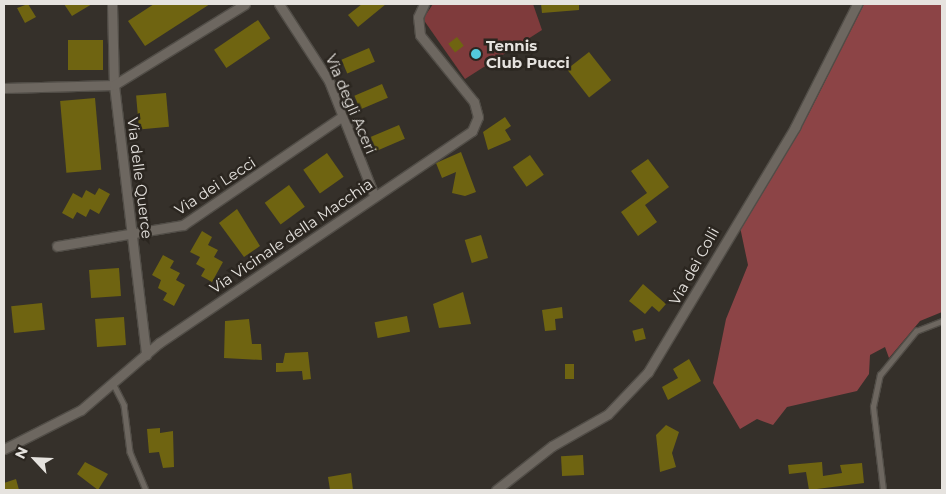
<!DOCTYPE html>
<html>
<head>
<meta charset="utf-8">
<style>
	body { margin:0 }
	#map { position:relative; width:946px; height:494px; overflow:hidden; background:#35302a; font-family:Montserrat,sans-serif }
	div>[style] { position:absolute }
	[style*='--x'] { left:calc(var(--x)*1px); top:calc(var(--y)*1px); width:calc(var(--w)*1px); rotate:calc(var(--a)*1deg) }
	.green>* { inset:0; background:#7f3b3c }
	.forest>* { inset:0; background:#8c4446 }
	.building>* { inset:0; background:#6f6411; transform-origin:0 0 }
	.roads { filter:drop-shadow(1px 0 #514d47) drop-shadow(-1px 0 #514d47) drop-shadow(0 1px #514d47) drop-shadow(0 -1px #514d47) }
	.service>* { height:4.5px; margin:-2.25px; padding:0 2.25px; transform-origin:2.25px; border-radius:2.25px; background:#6d6760 }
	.minor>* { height:9px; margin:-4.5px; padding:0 4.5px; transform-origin:4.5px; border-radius:4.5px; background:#6d6760 }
	.dots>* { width:14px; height:14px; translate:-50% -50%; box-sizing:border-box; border:2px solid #2b2620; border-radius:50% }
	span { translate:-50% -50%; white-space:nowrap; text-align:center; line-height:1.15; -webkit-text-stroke:5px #2b2620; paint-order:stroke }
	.poi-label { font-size:15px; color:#e6e3df; font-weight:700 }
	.left { translate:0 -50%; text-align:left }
	.street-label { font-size:15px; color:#e6e3df }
	.frame { position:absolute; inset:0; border:5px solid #e6e3df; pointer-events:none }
	.north { position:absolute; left:10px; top:434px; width:50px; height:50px; -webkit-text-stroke:4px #2b2620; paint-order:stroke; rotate:295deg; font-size:14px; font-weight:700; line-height:20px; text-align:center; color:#e6e3df }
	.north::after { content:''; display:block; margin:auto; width:18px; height:22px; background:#e6e3df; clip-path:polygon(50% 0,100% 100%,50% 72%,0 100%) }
</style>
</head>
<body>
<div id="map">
	<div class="green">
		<i style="clip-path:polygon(433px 4px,533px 4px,542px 30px,465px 79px,423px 19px)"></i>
	</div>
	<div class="forest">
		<i style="clip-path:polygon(864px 4px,942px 4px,942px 312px,920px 321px,889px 358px,885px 347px,870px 355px,869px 374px,857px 391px,787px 407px,773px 425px,757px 419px,740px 429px,713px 383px,726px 319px,748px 265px,740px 227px,808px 115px)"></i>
	</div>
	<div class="building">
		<i style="clip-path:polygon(28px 4px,36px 17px,25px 23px,17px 8px)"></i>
		<i style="clip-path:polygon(64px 4px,92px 4px,72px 16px)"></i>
		<i style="clip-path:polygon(154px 4px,210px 4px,145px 46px,128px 21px)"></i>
		<i style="clip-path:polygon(362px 4px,386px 4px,358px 27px,348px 15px)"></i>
		<i style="clip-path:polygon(541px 4px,579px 4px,579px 10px,542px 13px)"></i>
		<i style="left:258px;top:20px;width:22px;height:53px;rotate:56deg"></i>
		<i style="left:457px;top:37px;width:11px;height:11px;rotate:52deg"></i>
		<i style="left:103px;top:40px;width:30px;height:35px;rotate:90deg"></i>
		<i style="left:369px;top:48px;width:15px;height:30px;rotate:67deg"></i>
		<i style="left:589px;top:52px;width:36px;height:28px;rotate:52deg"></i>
		<i style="left:382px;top:84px;width:15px;height:30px;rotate:67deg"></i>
		<i style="left:166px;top:93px;width:34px;height:30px;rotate:85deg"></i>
		<i style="left:95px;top:98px;width:72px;height:35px;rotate:85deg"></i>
		<i style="clip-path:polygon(505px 117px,511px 126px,505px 130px,511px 140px,488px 150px,483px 132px)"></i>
		<i style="left:399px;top:125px;width:15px;height:31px;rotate:67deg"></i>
		<i style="clip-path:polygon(461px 152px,476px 192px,465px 196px,452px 193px,456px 172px,442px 178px,436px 163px)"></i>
		<i style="left:327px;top:153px;width:29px;height:29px;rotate:55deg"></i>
		<i style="left:530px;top:155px;width:24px;height:21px;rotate:55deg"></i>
		<i style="clip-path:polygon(648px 159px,669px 187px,645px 205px,657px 222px,638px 236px,621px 212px,647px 193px,631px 171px)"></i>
		<i style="left:289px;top:185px;width:27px;height:30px;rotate:54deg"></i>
		<i style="clip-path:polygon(99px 188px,110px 194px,99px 214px,90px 209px,86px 217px,77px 212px,73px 219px,62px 213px,73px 193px,82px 198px,86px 190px,95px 195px)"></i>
		<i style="clip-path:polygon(237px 209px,260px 246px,244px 257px,219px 223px)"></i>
		<i style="clip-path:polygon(202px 231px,212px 237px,208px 245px,218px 250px,214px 257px,223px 262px,212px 282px,201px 276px,205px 269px,196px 264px,200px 257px,190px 252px)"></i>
		<i style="left:481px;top:235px;width:24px;height:17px;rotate:73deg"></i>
		<i style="clip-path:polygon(163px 255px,174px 261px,170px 268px,180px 273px,176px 280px,185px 285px,174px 306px,163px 300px,167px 293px,158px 288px,161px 280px,152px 275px)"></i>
		<i style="left:119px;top:268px;width:28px;height:30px;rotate:86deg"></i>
		<i style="clip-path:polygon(643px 284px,666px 304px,659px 312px,652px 306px,645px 314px,629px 301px)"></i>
		<i style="clip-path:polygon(463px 292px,471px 324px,439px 328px,433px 304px)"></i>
		<i style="left:42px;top:303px;width:27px;height:31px;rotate:84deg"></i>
		<i style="clip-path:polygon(562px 307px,563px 318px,555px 319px,556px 330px,545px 331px,542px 310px)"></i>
		<i style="left:407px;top:316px;width:16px;height:33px;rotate:79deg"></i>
		<i style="left:124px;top:317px;width:28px;height:29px;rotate:86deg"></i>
		<i style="clip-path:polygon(249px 319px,252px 344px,261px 344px,262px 360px,224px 358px,225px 321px)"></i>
		<i style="left:643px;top:328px;width:11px;height:11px;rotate:75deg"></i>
		<i style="clip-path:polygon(308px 352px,311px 379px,303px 380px,302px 371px,276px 372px,276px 363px,283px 363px,285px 353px)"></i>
		<i style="clip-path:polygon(689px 359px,701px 381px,668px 400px,662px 387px,678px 378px,673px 369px)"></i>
		<i style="left:565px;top:364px;width:9px;height:15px"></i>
		<i style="clip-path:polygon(666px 425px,679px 432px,672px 453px,676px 467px,660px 472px,656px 435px)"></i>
		<i style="clip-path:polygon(160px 428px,160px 433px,173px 431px,174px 467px,163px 468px,159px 452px,149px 453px,147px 429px)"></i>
		<i style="left:583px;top:455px;width:20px;height:22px;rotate:87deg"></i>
		<i style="clip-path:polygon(85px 462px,108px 474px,98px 490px,77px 474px)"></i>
		<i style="clip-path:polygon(822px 462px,823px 476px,842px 473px,840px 465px,862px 463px,864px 483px,809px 490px,806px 472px,789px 474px,788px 465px)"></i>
		<i style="clip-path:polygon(351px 473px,353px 490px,330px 490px,328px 477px)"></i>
		<i style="clip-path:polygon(16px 479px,19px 490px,4px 490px,4px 483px)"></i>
	</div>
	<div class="roads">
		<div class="service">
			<i style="--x:113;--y:383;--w:25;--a:63"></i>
			<i style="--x:124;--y:405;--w:47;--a:82.7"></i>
			<i style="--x:130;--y:452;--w:41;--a:67.2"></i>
			<i style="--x:883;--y:490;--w:84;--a:-96.9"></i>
			<i style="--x:873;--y:407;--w:33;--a:-78"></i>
			<i style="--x:880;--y:375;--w:57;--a:-50.7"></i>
			<i style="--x:916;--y:331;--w:28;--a:-21"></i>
		</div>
		<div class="minor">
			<i style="--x:112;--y:4;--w:81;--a:88.6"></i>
			<i style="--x:114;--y:85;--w:272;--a:83.2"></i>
			<i style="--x:279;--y:4;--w:92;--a:57"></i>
			<i style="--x:329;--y:81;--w:123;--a:68.5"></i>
			<i style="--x:4;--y:88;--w:110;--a:-1.6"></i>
			<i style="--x:114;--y:85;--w:154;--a:-31.7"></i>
			<i style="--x:57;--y:246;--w:128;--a:-9.5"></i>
			<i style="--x:183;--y:225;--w:194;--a:-34.3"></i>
			<i style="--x:4;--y:449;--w:86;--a:-26.9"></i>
			<i style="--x:81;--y:410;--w:103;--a:-40.7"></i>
			<i style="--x:159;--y:343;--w:378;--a:-34.1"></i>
			<i style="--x:472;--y:131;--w:15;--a:-67"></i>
			<i style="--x:478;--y:117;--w:16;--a:-105"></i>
			<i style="--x:474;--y:102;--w:86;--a:-128.9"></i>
			<i style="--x:420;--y:35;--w:18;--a:-96"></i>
			<i style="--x:418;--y:17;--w:14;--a:-65"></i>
			<i style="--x:496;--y:490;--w:71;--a:-38.2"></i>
			<i style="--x:552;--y:446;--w:64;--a:-29.7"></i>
			<i style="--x:608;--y:414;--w:58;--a:-46.4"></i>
			<i style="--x:648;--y:372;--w:286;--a:-59"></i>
			<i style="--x:795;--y:127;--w:138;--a:-63.2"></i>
		</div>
	</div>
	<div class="dots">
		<i style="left:476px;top:54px;background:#53cadc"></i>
	</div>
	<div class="poi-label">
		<span class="left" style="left:486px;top:54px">Tennis<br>Club Pucci</span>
	</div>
	<div class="street-label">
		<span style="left:351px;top:104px;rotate:67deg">Via degli Aceri</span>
		<span style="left:140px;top:178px;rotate:83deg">Via delle Querce</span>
		<span style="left:215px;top:186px;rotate:-33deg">Via dei Lecci</span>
		<span style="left:291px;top:236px;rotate:-34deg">Via Vicinale della Macchia</span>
		<span style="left:694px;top:266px;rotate:-61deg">Via dei Colli</span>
	</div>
	<div class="frame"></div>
	<div class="north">N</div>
</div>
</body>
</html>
